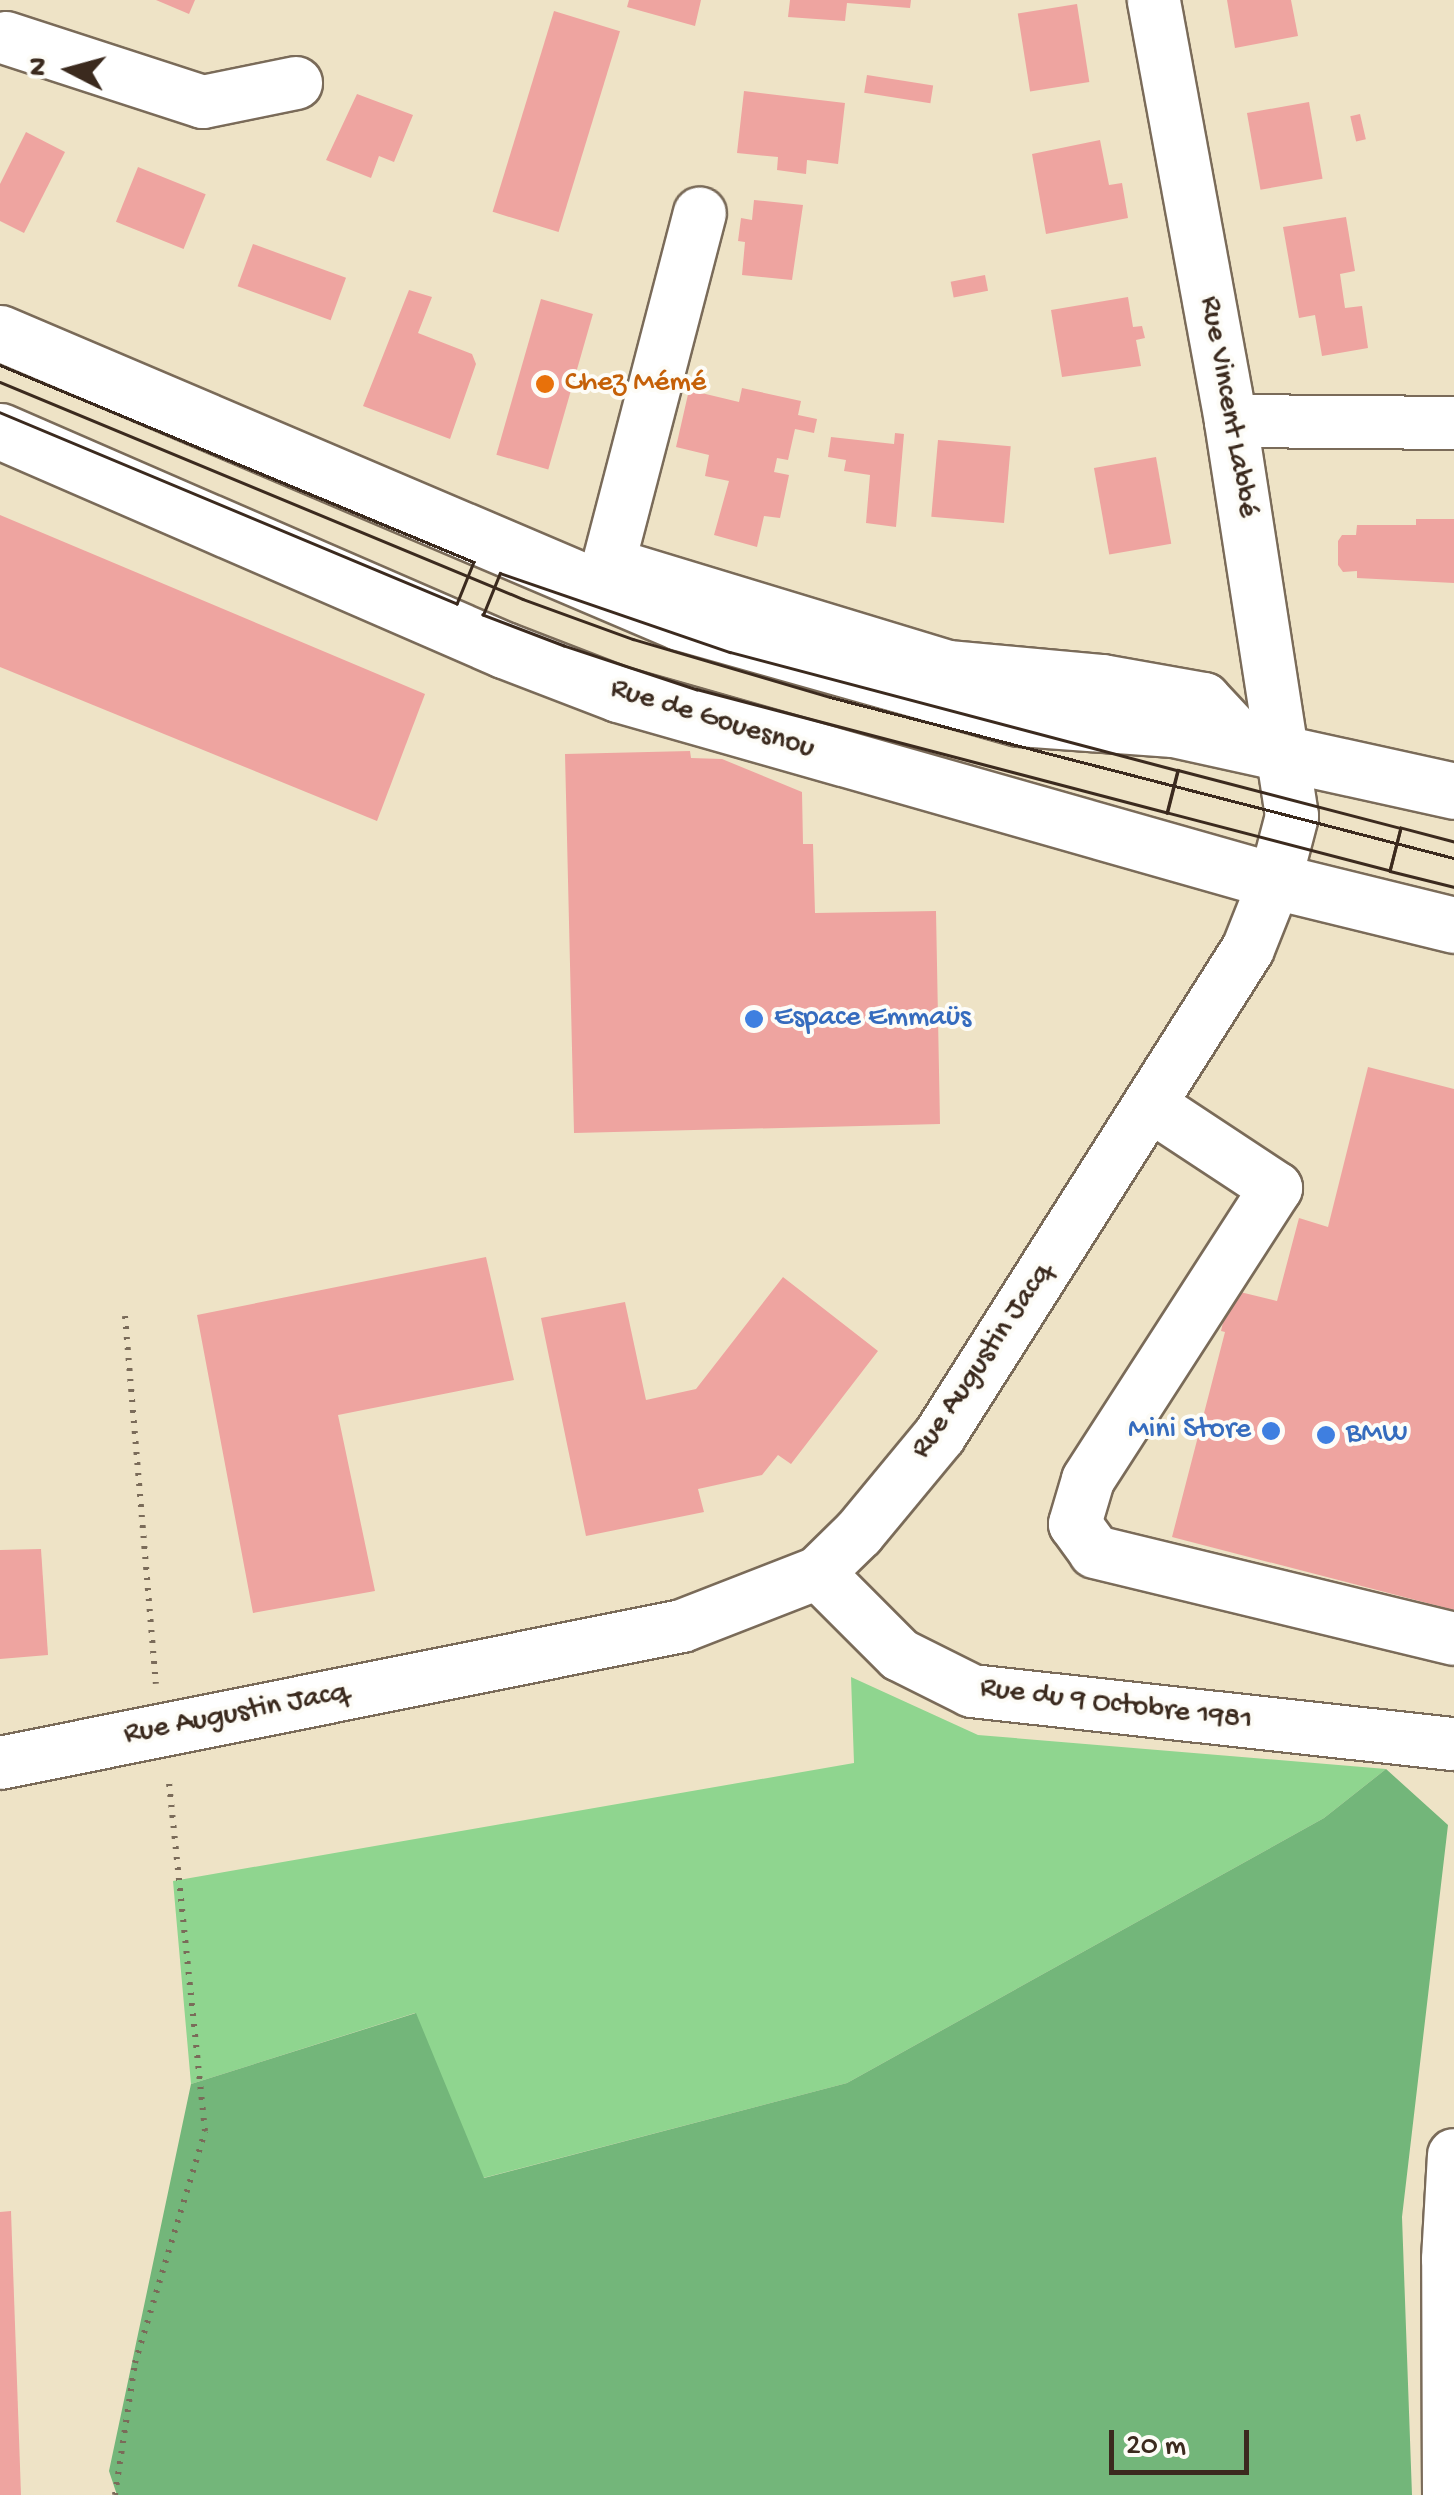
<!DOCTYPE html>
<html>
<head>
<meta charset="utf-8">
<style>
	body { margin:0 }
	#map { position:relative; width:1454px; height:2495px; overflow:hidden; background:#eee3c6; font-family:"Gochi Hand",sans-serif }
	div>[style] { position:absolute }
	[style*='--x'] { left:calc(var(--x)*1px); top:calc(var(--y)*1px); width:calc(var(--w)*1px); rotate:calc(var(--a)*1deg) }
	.green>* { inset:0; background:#8fd58f }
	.forest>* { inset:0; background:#73b67a }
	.building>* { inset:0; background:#eea4a0; transform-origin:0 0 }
	.path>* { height:6px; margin-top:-3px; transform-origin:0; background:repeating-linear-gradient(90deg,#7a6b59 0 2.5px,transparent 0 10.5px) }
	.roads { filter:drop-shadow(2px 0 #7a6b59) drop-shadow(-2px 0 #7a6b59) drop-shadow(0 2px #7a6b59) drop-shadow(0 -2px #7a6b59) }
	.minor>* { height:52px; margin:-26px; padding:0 26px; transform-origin:26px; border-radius:26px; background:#fff }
	.major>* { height:55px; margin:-27.5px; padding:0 27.5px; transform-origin:27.5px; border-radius:27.5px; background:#fff }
	.tram>* { height:2.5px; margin:-1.25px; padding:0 1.25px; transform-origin:1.25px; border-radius:1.25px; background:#3b2a1e }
	.dots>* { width:28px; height:28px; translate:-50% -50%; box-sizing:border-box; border:5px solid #fdfcf7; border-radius:50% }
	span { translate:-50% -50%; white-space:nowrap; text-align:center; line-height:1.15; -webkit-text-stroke:8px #fdfcf7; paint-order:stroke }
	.food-label { font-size:30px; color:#c56008 }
	.left { translate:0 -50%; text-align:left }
	.street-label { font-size:30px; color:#3b2a1e }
	.shop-label { font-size:30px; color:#366cbe }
	.right { translate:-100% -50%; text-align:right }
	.north { position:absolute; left:20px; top:20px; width:100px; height:100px; -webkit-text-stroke:8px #fdfcf7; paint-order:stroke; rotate:276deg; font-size:28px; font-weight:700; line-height:40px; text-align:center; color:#3b2a1e }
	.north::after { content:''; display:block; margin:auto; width:35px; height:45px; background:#3b2a1e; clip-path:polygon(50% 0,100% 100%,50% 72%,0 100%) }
	.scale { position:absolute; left:1109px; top:2430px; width:140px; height:45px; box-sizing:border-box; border:5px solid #3b2a1e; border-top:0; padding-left:12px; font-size:30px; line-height:35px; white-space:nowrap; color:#3b2a1e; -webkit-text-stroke:8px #fdfcf7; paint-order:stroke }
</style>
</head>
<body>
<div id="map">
	<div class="green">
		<i style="clip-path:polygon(851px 1677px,978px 1735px,1386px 1769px,1324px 1818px,847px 2083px,483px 2178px,415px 2013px,191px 2084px,173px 1881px,854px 1763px)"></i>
	</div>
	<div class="forest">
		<i style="clip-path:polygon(1386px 1769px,1448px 1825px,1402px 2217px,1412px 2495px,117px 2495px,109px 2471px,191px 2084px,416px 2013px,484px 2178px,847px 2083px,1324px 1818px)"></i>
	</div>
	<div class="building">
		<i style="clip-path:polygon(156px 0,195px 0,189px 14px)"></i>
		<i style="clip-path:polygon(629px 0,701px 0,695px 26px,627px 7px)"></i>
		<i style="clip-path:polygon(790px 0,911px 0,910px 8px,847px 3px,845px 21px,788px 17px)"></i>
		<i style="clip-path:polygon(1227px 0,1291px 0,1298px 36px,1235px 48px)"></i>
		<i style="left:1077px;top:4px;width:79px;height:60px;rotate:81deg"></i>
		<i style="left:554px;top:11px;width:69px;height:210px;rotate:17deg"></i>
		<i style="left:867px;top:75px;width:67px;height:18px;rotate:9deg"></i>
		<i style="clip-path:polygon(744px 91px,845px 103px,838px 164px,807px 160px,806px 174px,777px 170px,778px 157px,737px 153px)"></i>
		<i style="clip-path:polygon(357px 94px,413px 115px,394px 162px,379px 156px,371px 178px,326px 160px)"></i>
		<i style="left:1309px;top:102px;width:78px;height:63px;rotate:80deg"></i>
		<i style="left:1360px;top:114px;width:26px;height:10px;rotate:77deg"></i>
		<i style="clip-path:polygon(26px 132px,65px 152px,24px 233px,0 221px,0 184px)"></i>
		<i style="clip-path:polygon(1100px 140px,1109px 185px,1122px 183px,1128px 218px,1046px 234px,1032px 154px)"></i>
		<i style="left:138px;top:167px;width:73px;height:59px;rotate:22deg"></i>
		<i style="clip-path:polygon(754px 200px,803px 205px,792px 280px,742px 275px,745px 242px,738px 241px,741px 218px,752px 220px)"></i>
		<i style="clip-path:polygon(1346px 217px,1355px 271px,1340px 274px,1345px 308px,1362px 306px,1368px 348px,1322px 356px,1315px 315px,1299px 318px,1283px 227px)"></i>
		<i style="left:253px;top:244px;width:99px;height:45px;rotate:20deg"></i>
		<i style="left:985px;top:275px;width:16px;height:35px;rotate:79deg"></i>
		<i style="clip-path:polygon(409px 290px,432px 297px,418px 333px,472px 354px,476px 364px,450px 439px,363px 406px)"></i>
		<i style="clip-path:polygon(1128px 297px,1133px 327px,1142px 326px,1145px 338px,1136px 340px,1141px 366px,1062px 377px,1051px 310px)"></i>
		<i style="left:541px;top:299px;width:54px;height:162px;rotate:16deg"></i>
		<i style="clip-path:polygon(742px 388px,801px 401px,798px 415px,817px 419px,814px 433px,795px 429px,788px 460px,777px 458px,774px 472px,789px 475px,780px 518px,764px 516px,757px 547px,714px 535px,729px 481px,705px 476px,709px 455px,676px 447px,689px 390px,739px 402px)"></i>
		<i style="clip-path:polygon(895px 433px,904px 434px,896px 527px,866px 523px,870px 475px,844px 471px,846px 460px,828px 457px,831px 437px,894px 444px)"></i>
		<i style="left:938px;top:440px;width:73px;height:77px;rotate:5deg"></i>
		<i style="left:1156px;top:457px;width:88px;height:63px;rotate:80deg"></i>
		<i style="clip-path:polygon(0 515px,425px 694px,377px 821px,0 667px)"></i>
		<i style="clip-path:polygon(1416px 519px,1454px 519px,1454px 583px,1357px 578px,1357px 571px,1343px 572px,1338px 565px,1338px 541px,1342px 535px,1356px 535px,1357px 525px,1416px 525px)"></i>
		<i style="clip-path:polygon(690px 751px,691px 758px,722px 759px,802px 792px,803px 844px,813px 844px,815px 913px,936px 911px,940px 1124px,574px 1133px,565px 754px)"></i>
		<i style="clip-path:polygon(1368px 1067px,1454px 1089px,1454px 1610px,1172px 1537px,1225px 1332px,1221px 1331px,1227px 1305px,1236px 1291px,1277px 1301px,1299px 1218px,1328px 1227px)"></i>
		<i style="clip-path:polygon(486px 1257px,514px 1380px,338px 1415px,375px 1591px,253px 1613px,197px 1315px)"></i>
		<i style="clip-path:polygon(783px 1277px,878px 1351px,791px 1464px,778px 1455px,762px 1475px,698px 1489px,704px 1512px,586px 1536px,541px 1318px,625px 1302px,646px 1400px,696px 1389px)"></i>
		<i style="clip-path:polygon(41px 1549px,48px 1655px,0 1659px,0 1550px)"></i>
		<i style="clip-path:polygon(11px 2211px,21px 2495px,0 2495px,0 2212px)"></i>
	</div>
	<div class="path">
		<i style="--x:125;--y:1316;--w:369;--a:85.2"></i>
		<i style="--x:115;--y:2495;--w:134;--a:-81.4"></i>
		<i style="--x:135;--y:2363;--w:242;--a:-73.2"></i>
		<i style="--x:205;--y:2131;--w:353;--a:-95.9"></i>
	</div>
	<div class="roads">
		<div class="minor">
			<i style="--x:6;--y:38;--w:207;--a:18"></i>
			<i style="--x:203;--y:102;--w:95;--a:-11.5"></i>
			<i style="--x:1231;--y:421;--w:223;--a:0.5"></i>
			<i style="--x:609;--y:564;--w:354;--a:16.9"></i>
			<i style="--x:948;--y:667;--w:156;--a:5.2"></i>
			<i style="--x:1103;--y:681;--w:103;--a:10.1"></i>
			<i style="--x:1204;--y:699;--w:63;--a:46.9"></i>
			<i style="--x:602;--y:589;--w:388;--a:-75.4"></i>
			<i style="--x:1150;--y:1105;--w:151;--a:33.4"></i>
			<i style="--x:1276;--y:1188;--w:347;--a:122.8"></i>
			<i style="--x:1088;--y:1480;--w:46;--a:106.5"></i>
			<i style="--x:1075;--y:1524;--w:34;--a:54"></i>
			<i style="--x:1095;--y:1552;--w:369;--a:13.6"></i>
			<i style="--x:818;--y:1573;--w:116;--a:45"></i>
			<i style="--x:900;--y:1655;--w:80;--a:26.6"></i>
			<i style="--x:972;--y:1691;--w:485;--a:6.3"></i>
			<i style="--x:0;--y:1763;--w:696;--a:-11.36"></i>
			<i style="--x:682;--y:1626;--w:146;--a:-21.3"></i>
			<i style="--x:818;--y:1573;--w:57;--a:-44.3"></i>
			<i style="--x:859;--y:1533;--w:127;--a:-50.4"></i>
			<i style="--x:940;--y:1435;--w:575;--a:-57.64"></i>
			<i style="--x:1248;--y:949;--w:73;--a:-68.3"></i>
			<i style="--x:1275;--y:881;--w:67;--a:-75.3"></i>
			<i style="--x:1292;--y:816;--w:400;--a:-98.8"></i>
			<i style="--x:1231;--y:421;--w:428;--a:-100.4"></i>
			<i style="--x:1449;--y:2495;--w:236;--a:-90.2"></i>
			<i style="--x:1448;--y:2259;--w:104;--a:-86.7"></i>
		</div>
		<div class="major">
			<i style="--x:0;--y:333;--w:738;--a:23.06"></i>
			<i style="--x:679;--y:622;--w:353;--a:15.8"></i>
			<i style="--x:1019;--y:718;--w:154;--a:4.1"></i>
			<i style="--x:1173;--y:729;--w:288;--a:12.4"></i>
			<i style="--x:0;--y:431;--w:550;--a:23.49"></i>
			<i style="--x:504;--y:650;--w:122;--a:21.1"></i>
			<i style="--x:618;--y:694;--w:683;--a:15.89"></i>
			<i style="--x:1275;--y:881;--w:184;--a:13.8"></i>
		</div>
	</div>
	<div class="tram">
		<i style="--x:0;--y:365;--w:513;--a:22.57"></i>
		<i style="--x:474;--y:562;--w:45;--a:112"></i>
		<i style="--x:457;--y:604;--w:495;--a:-157.3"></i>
		<i style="--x:0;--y:382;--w:566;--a:22.53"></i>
		<i style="--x:523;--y:599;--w:117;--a:20"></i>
		<i style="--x:633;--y:639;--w:205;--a:16.4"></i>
		<i style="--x:830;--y:697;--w:644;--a:14.47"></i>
		<i style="--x:500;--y:573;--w:243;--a:19"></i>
		<i style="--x:730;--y:652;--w:463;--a:14.8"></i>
		<i style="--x:1178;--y:770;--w:44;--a:104.3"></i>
		<i style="--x:1167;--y:813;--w:486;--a:-165.3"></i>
		<i style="--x:697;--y:690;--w:140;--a:-161.7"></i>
		<i style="--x:564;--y:646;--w:87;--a:-159.1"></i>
		<i style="--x:483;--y:615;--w:45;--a:-68"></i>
		<i style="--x:1178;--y:770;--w:230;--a:14.6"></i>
		<i style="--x:1401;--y:828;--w:44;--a:104.3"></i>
		<i style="--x:1390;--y:871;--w:230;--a:-165.4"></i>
		<i style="--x:1167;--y:813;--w:44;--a:-75.7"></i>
		<i style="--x:1454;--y:842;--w:55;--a:-165.2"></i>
		<i style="--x:1401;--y:828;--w:44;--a:104.3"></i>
		<i style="--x:1390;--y:871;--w:66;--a:14"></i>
	</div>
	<div class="dots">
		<i style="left:545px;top:384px;background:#e8710a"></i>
		<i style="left:754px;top:1019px;background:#3f7fe0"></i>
		<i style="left:1271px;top:1431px;background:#3f7fe0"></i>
		<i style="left:1326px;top:1435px;background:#3f7fe0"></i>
	</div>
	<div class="food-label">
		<span class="left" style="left:565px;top:384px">Chez Mémé</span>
	</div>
	<div class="street-label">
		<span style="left:1227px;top:407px;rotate:80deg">Rue Vincent Labbé</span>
		<span style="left:712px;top:720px;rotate:17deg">Rue de Gouesnou</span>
		<span style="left:983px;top:1362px;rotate:-56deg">Rue Augustin Jacq</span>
		<span style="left:1116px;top:1706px;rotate:7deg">Rue du 9 Octobre 1981</span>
		<span style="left:236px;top:1715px;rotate:-11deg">Rue Augustin Jacq</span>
	</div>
	<div class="shop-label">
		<span class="left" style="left:774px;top:1019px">Espace Emmaüs</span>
		<span class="right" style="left:1251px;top:1431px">Mini Store</span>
		<span class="left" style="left:1346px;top:1435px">BMW</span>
	</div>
	<div class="north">N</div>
	<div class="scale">20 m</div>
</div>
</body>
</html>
